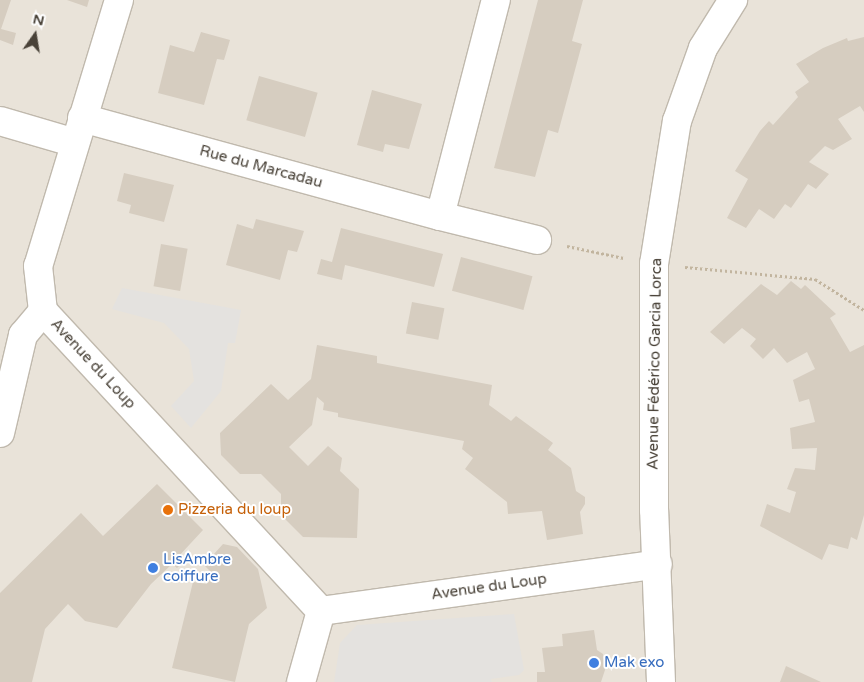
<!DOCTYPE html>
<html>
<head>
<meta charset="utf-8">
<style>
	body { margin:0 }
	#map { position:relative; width:864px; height:682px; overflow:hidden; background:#f5f1eb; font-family:"Varela Round",sans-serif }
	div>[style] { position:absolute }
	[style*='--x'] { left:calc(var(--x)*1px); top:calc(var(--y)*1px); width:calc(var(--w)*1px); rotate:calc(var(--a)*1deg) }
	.residential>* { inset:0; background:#e9e3d9; transform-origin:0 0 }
	.parking>* { inset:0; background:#e4e2df }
	.building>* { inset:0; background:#d6cdc0; transform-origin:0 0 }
	.path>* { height:3px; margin-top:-1.5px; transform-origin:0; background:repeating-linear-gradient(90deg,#c2b59f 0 2.5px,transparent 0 5px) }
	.roads { filter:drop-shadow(1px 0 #c0b9ad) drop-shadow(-1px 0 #c0b9ad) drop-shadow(0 1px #c0b9ad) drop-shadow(0 -1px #c0b9ad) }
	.minor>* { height:28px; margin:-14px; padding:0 14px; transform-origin:14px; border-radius:14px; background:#fff }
	.dots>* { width:14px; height:14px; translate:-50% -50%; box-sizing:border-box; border:2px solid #fff; border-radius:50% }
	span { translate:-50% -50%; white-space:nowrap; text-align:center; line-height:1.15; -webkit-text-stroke:4px #fff; paint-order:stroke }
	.street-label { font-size:15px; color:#494238 }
	.food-label { font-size:15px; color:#c56008 }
	.left { translate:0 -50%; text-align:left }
	.shop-label { font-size:15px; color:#366cbe }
	.north { position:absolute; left:10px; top:10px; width:50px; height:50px; -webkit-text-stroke:4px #fff; paint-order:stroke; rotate:13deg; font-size:14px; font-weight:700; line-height:20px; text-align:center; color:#494238 }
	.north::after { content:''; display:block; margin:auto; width:18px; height:22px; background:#494238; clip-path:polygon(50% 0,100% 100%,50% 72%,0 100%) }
</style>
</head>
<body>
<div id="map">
	<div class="residential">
		<i style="left:0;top:0;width:864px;height:682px"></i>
	</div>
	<div class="parking">
		<i style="clip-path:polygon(122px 288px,241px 310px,235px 343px,228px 343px,221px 391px,191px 428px,171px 406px,194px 381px,189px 349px,164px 323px,112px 309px)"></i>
		<i style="clip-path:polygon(514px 614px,524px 670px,519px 675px,491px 679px,492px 682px,334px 682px,340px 643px,357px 625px)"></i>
	</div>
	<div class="building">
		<i style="clip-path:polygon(0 0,11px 0,1px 29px,16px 33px,13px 45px,0 40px)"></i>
		<i style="clip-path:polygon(67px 0,89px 0,87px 7px)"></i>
		<i style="clip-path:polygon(538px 0,583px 0,572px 41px,582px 44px,558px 133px,548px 130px,535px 177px,494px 168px)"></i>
		<i style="clip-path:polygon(201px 32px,230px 40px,224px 60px,217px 59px,204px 105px,158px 93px,170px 45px,194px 52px)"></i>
		<i style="clip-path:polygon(864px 37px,864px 112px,860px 106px,838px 119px,852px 139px,833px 150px,825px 146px,809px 162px,829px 174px,816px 189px,808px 184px,791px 208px,785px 204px,774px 219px,759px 209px,746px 228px,727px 218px,748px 179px,735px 171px,760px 131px,769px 121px,773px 125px,798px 97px,795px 92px,809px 82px,796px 64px,823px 48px,847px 38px,848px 41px)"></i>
		<i style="left:259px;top:76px;width:61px;height:46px;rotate:16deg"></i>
		<i style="clip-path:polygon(372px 90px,422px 104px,409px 149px,385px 144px,383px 152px,357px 145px)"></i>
		<i style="clip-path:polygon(124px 173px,174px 185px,164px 222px,129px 213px,131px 205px,117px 201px)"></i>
		<i style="clip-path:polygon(256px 219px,304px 231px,297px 252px,288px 250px,280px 280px,226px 265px,237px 224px,253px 229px)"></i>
		<i style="clip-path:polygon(341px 228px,443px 254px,434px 287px,345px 265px,342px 280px,317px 274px,321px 259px,332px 262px)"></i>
		<i style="left:161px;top:244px;width:27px;height:43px;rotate:10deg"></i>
		<i style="left:461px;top:257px;width:74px;height:35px;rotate:15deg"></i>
		<i style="clip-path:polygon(791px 281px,801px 289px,805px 285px,836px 314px,830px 318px,850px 352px,864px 345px,864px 515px,857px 540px,851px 537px,848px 549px,829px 544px,822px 560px,760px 526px,767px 504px,790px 513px,796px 492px,787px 489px,795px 468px,815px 470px,817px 448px,792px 449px,790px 428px,815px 422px,809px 399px,799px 402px,793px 380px,815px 369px,807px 352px,787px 363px,774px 348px,763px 359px,750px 346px,756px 339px,742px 328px,724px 344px,710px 332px,761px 284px,777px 295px)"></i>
		<i style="left:412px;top:302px;width:33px;height:32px;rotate:11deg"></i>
		<i style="clip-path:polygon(317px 345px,377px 356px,377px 363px,492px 385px,489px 405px,511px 421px,516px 416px,553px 443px,548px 450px,571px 468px,576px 491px,585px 497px,585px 504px,580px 512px,583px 534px,547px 540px,542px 511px,508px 514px,507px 502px,465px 469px,473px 458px,462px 449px,464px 441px,338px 417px,338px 413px,323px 410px,324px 403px,317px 397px,312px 425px,289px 447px,308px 466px,328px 446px,342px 458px,340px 471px,359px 489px,357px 538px,303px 537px,281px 515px,281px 494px,261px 474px,240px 474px,221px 455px,220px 433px,271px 384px,288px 400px,311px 379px)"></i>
		<i style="clip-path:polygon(157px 484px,203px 530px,178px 557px,183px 562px,177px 568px,172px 564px,151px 584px,117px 628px,85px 621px,68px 604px,45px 629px,32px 682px,0 682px,0 593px,81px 513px,103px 536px)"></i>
		<i style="clip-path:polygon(223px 544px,237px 547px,258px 569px,267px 608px,249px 624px,235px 682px,172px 668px,193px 582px,207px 584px,210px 571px,204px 565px)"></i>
		<i style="clip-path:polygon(594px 630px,597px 650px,603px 654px,605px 670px,601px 682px,537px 682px,537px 672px,545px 672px,542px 648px,563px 646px,562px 634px)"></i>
		<i style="clip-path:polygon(786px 666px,821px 682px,780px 682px)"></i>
	</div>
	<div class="path">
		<i style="--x:567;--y:246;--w:58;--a:11.9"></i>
		<i style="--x:685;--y:267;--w:131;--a:5.3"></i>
		<i style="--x:815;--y:279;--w:58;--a:32.3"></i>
	</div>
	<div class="roads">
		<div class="minor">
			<i style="--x:119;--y:0;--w:278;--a:106.9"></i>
			<i style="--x:38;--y:266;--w:45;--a:83.7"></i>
			<i style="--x:43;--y:311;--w:409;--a:47.2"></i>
			<i style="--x:321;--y:611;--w:74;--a:105.7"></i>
			<i style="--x:82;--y:118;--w:371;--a:15.3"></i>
			<i style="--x:440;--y:216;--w:223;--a:-75.5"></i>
			<i style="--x:0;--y:121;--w:78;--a:16.3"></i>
			<i style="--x:440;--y:216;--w:100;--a:13.9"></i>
			<i style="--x:0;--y:433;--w:101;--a:-76.8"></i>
			<i style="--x:23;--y:335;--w:31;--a:-50"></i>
			<i style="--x:321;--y:611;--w:340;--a:-7.9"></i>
			<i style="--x:661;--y:682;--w:172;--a:-92.3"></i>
			<i style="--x:654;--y:510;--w:246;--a:-90"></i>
			<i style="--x:654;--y:264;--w:145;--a:-80.9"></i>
			<i style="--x:677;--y:121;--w:77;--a:-70.4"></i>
			<i style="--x:703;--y:48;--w:57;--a:-58"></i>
		</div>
	</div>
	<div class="dots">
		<i style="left:168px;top:510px;background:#e8710a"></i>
		<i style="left:153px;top:568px;background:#3f7fe0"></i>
		<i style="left:594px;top:663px;background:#3f7fe0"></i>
	</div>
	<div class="street-label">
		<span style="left:261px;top:167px;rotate:15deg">Rue du Marcadau</span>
		<span style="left:93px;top:364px;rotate:47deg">Avenue du Loup</span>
		<span style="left:655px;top:364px;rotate:-89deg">Avenue Fédérico Garcia Lorca</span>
		<span style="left:489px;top:587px;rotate:-8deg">Avenue du Loup</span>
	</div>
	<div class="food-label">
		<span class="left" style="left:178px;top:510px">Pizzeria du loup</span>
	</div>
	<div class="shop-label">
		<span class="left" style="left:163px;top:568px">LisAmbre<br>coiffure</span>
		<span class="left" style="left:604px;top:663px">Mak exo</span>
	</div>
	<div class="north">N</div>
</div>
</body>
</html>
